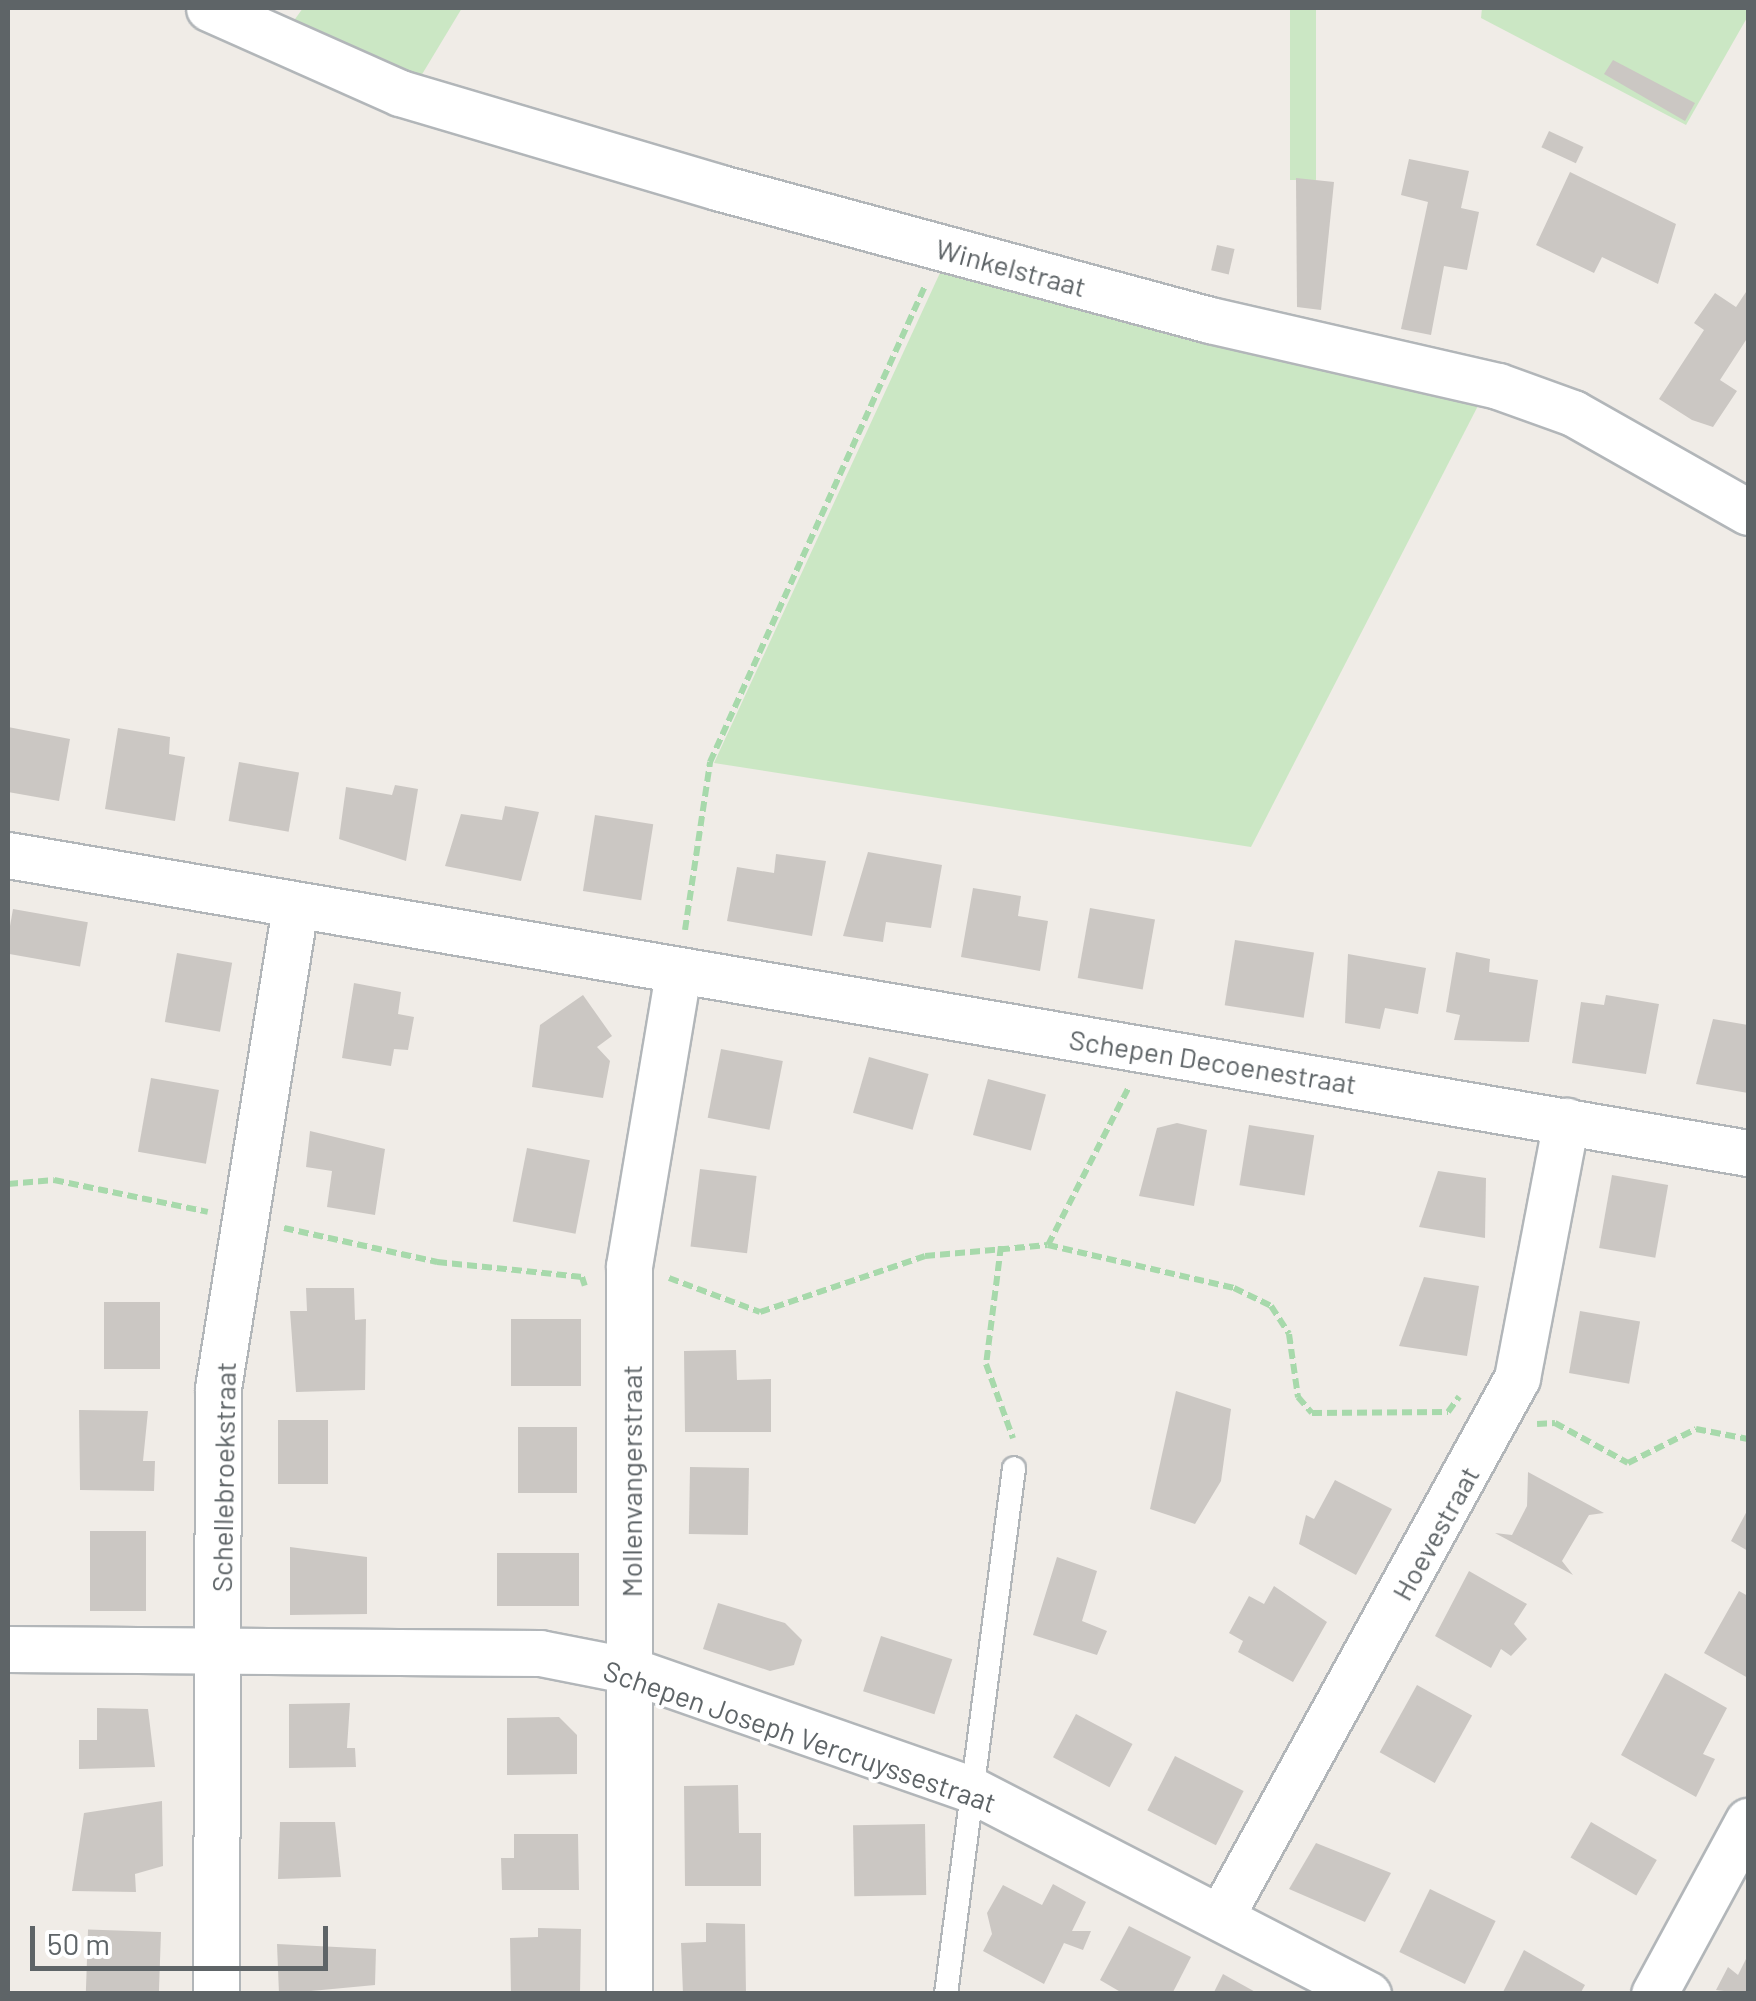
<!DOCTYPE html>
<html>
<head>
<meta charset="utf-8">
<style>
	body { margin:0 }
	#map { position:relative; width:1756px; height:2001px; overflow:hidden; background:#f0ece7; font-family:Barlow,sans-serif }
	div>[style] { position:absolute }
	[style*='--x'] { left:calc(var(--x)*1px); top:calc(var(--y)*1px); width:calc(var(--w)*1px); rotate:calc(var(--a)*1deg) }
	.green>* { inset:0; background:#cbe7c4; transform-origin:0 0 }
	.building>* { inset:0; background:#cbc7c3; transform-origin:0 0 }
	.path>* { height:6px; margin-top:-3px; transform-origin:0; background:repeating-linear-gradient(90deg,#a7d9ab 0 10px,transparent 0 15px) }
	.roads { filter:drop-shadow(2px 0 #b2b6b9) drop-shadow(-2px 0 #b2b6b9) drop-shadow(0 2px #b2b6b9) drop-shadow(0 -2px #b2b6b9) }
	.lane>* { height:22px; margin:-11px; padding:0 11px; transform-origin:11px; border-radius:11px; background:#fff }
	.street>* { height:45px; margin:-22.5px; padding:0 22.5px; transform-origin:22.5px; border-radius:22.5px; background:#fff }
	span { translate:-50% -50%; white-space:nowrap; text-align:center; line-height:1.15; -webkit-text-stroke:8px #fff; paint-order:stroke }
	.street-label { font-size:28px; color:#5e6467 }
	.frame { position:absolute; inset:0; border:10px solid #5e6467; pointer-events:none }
	.scale { position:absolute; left:30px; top:1926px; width:298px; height:45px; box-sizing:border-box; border:5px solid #5e6467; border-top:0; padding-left:12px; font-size:30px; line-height:35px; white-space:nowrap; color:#5e6467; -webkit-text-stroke:8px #fff; paint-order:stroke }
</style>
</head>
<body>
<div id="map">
	<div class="green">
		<i style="clip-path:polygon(303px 8px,462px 8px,418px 81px,290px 26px)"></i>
		<i style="left:1290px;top:8px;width:26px;height:172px"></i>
		<i style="clip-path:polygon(1482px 8px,1748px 8px,1748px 16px,1686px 125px,1481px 18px)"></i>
		<i style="clip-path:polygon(945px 262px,1482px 398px,1251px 847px,714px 763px)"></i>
	</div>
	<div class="building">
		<i style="clip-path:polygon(1613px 60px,1695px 103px,1685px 121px,1604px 74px)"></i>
		<i style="left:1549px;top:131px;width:38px;height:18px;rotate:25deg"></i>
		<i style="clip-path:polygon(1409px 159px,1469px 171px,1461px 208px,1479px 212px,1467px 270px,1444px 266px,1431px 335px,1401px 329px,1428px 202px,1401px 195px)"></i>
		<i style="clip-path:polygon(1570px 172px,1676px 224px,1658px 284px,1602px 257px,1594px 273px,1536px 245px)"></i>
		<i style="clip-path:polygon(1296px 178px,1334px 182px,1321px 310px,1297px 307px)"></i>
		<i style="left:1217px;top:245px;width:18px;height:26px;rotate:13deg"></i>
		<i style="clip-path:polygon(1748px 289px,1748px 337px,1720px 380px,1737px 391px,1713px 427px,1692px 420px,1659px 399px,1704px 330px,1694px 323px,1715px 293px,1736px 307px)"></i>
		<i style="clip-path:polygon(8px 727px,70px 739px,59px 801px,8px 792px)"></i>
		<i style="clip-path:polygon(118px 728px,170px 737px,169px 754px,185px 757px,175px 821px,105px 809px)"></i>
		<i style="left:239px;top:762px;width:61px;height:60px;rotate:10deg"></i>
		<i style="clip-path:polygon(395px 785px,418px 789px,406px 861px,339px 839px,346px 787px,392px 795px)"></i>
		<i style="clip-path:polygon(505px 806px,539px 812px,521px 881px,445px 866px,461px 814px,502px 820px)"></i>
		<i style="left:595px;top:815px;width:59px;height:77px;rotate:9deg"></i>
		<i style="clip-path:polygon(868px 852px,942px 865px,931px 928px,886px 922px,883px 942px,843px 936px)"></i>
		<i style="clip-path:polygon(776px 854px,826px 861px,812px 936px,727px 921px,737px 867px,774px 873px)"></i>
		<i style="clip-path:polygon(973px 888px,1021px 896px,1018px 916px,1048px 921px,1040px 971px,961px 957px)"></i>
		<i style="left:1090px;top:908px;width:66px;height:71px;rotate:10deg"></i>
		<i style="left:13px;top:909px;width:76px;height:45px;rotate:10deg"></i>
		<i style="left:1235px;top:940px;width:80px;height:66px;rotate:9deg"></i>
		<i style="clip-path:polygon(1456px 952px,1490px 959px,1489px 972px,1538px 980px,1529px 1042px,1454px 1040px,1460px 1015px,1446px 1012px)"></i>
		<i style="left:177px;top:953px;width:56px;height:70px;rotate:10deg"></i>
		<i style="clip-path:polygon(1348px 954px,1426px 968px,1418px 1014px,1385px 1008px,1380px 1029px,1345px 1023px)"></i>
		<i style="clip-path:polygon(354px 983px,401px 992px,398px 1014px,414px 1017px,408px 1050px,394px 1049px,391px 1066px,342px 1058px)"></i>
		<i style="clip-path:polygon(583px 995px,612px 1036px,597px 1047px,610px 1061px,603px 1098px,532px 1087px,540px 1025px)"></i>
		<i style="clip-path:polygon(1606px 995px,1659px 1004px,1646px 1074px,1572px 1063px,1581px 1002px,1604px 1005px)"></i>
		<i style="clip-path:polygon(1713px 1019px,1748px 1025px,1748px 1093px,1696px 1084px)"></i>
		<i style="left:721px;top:1049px;width:63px;height:70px;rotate:11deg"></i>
		<i style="left:869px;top:1057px;width:62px;height:58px;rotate:16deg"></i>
		<i style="left:151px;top:1078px;width:69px;height:75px;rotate:10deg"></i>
		<i style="left:988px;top:1079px;width:60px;height:58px;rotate:15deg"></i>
		<i style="clip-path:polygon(1177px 1123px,1207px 1130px,1194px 1206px,1139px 1196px,1157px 1128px)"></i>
		<i style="left:1249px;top:1125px;width:66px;height:61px;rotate:9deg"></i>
		<i style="clip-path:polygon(310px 1131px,385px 1149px,375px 1215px,327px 1207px,332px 1171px,306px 1167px)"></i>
		<i style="left:527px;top:1148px;width:64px;height:75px;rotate:11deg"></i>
		<i style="left:700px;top:1169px;width:57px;height:78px;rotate:7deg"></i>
		<i style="clip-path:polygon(1438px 1171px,1486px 1178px,1485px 1238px,1419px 1227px)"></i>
		<i style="left:1612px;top:1175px;width:57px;height:74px;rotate:10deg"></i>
		<i style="clip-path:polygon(1424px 1277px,1479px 1286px,1467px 1356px,1399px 1346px)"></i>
		<i style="clip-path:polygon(306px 1288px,354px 1288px,355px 1320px,366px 1319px,365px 1390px,296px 1392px,290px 1311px,307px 1311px)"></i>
		<i style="left:104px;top:1302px;width:56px;height:67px"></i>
		<i style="left:1580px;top:1311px;width:61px;height:63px;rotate:10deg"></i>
		<i style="left:581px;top:1319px;width:67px;height:70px;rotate:90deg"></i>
		<i style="clip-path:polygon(736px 1350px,737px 1380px,771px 1379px,771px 1432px,685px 1432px,684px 1351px)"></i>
		<i style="clip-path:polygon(1176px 1391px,1231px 1409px,1221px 1481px,1195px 1524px,1150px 1509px)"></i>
		<i style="clip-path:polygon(79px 1410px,148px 1411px,143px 1461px,155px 1461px,154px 1491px,80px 1490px)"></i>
		<i style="left:278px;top:1420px;width:50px;height:64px"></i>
		<i style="left:518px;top:1427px;width:59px;height:66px"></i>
		<i style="left:690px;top:1467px;width:59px;height:67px;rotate:1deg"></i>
		<i style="clip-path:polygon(1528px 1472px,1604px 1513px,1589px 1515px,1562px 1561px,1573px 1575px,1495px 1533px,1512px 1535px,1527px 1506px)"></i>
		<i style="clip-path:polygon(1335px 1480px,1392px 1509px,1356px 1575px,1299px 1544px,1306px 1515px,1314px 1519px)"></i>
		<i style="clip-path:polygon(1748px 1509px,1748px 1551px,1731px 1541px)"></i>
		<i style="left:90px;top:1531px;width:56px;height:80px"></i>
		<i style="clip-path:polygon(290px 1547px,367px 1557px,367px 1614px,290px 1615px)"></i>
		<i style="left:579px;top:1553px;width:53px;height:82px;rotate:90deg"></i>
		<i style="clip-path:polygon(1057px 1557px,1097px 1571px,1082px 1621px,1107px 1631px,1097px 1655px,1033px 1635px)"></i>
		<i style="clip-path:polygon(1469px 1571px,1527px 1604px,1514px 1624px,1527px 1639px,1511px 1656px,1501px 1649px,1491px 1668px,1435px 1636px)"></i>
		<i style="clip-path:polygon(1274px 1586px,1327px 1622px,1293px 1682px,1238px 1652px,1243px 1641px,1229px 1633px,1249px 1596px,1264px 1604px)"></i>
		<i style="clip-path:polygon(1739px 1591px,1748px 1596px,1748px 1678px,1704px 1653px)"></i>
		<i style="clip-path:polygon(718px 1603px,785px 1623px,802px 1640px,794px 1665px,770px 1671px,703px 1649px)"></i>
		<i style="left:881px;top:1636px;width:75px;height:58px;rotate:18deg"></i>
		<i style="clip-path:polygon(1665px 1673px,1727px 1708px,1703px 1754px,1715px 1759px,1696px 1797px,1621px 1755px)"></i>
		<i style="left:1417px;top:1685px;width:63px;height:77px;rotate:29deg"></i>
		<i style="clip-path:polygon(350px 1703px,347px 1748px,355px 1748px,356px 1767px,289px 1768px,289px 1704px)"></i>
		<i style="clip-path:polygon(97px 1708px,148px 1709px,155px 1767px,79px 1769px,79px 1740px,97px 1740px)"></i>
		<i style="left:1076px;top:1714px;width:64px;height:49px;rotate:28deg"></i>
		<i style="clip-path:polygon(559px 1717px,577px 1735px,577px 1774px,507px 1775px,507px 1718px)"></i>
		<i style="left:1175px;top:1756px;width:77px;height:61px;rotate:27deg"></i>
		<i style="clip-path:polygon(738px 1785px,739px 1833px,761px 1833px,761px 1886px,685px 1886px,684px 1786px)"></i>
		<i style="clip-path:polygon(162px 1801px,163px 1866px,135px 1874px,136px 1892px,72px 1891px,84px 1813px)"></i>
		<i style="clip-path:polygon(280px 1822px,335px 1822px,341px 1877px,278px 1879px)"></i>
		<i style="left:1591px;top:1822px;width:76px;height:41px;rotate:30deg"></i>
		<i style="left:925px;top:1824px;width:71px;height:72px;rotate:89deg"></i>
		<i style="clip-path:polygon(514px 1834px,578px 1834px,579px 1890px,502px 1890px,501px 1858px,514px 1858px)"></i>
		<i style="clip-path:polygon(1316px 1843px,1391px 1873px,1365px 1922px,1289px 1889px)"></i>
		<i style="clip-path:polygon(1053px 1884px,1086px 1902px,1072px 1931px,1091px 1931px,1083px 1950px,1064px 1943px,1044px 1984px,983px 1951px,992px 1934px,987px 1913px,1003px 1885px,1042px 1905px)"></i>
		<i style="left:1430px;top:1889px;width:73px;height:70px;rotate:26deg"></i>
		<i style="clip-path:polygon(706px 1923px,745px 1924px,746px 1994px,683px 1994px,681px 1943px,706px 1942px)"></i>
		<i style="clip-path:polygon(1129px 1926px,1191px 1957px,1172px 1994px,1124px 1994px,1100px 1980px)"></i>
		<i style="clip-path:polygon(538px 1928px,581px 1929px,580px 1994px,511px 1994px,510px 1938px,538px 1937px)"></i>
		<i style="left:161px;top:1932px;width:62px;height:73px;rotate:92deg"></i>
		<i style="clip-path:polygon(277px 1944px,376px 1949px,375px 1985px,279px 1994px)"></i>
		<i style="clip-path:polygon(1524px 1950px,1585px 1985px,1580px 1994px,1502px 1994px)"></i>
		<i style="clip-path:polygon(1748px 1955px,1748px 1994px,1716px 1990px,1728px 1967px,1738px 1975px)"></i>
		<i style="clip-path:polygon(1223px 1974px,1259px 1994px,1213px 1994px)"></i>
	</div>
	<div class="path">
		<i style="--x:685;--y:930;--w:170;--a:-81.5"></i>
		<i style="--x:710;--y:762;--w:522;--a:-65.69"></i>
		<i style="--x:8;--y:1184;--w:46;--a:-5"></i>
		<i style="--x:54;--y:1180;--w:157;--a:11.7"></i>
		<i style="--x:284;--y:1228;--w:157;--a:12.5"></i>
		<i style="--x:437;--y:1262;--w:146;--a:5.9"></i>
		<i style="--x:582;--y:1277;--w:9;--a:72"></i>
		<i style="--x:1048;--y:1245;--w:178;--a:-62.9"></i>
		<i style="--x:1001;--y:1246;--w:119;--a:97.2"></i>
		<i style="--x:986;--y:1364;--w:79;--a:70"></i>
		<i style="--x:669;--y:1278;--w:97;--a:20.5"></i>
		<i style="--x:760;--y:1312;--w:174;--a:-18.7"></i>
		<i style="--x:925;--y:1256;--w:123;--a:-5.1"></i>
		<i style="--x:1048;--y:1245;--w:191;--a:13"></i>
		<i style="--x:1234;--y:1288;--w:41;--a:25.9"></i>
		<i style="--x:1271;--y:1306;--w:33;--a:57"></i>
		<i style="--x:1289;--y:1334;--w:64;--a:81.9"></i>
		<i style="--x:1298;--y:1397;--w:21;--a:49"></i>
		<i style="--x:1312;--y:1413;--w:136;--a:-0.4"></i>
		<i style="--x:1448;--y:1412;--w:19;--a:-54"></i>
		<i style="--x:1537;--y:1424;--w:18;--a:-3"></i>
		<i style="--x:1555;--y:1423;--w:83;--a:28.7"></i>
		<i style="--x:1628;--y:1463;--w:76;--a:-26.6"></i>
		<i style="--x:1696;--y:1429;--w:53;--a:10.9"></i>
	</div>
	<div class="roads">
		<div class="lane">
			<i style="--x:946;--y:1994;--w:530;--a:-82.63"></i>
		</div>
		<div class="street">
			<i style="--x:209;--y:8;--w:209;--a:24"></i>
			<i style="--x:400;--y:93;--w:331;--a:16.5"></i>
			<i style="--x:717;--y:187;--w:511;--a:15.1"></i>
			<i style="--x:1210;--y:320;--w:295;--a:12.9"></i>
			<i style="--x:1498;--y:386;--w:80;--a:19.8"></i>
			<i style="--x:1573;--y:413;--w:201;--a:29.5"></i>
			<i style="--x:8;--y:855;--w:1765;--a:9.72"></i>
			<i style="--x:8;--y:1649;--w:532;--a:0.43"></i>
			<i style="--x:540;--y:1653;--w:94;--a:11.1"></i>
			<i style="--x:632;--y:1671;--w:358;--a:19.2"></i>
			<i style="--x:970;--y:1789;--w:448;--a:27.3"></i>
			<i style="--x:1221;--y:1916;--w:614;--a:-61.18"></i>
			<i style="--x:1517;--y:1378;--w:262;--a:-79.2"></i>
			<i style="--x:216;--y:1994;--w:606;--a:-89.81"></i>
			<i style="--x:218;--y:1388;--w:489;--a:-80.9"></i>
			<i style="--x:629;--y:1994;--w:728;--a:-90"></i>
			<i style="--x:629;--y:1266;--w:298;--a:-80.5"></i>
			<i style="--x:1654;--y:1994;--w:197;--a:-61.5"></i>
		</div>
	</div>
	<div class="street-label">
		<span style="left:1011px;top:267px;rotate:15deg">Winkelstraat</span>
		<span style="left:1213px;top:1061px;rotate:9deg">Schepen Decoenestraat</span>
		<span style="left:223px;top:1477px;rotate:-89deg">Schellebroekstraat</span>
		<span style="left:631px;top:1481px;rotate:-90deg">Mollenvangerstraat</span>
		<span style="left:1435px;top:1533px;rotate:-61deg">Hoevestraat</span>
		<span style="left:800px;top:1736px;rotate:19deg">Schepen Joseph Vercruyssestraat</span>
	</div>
	<div class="frame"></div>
	<div class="scale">50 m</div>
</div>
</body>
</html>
